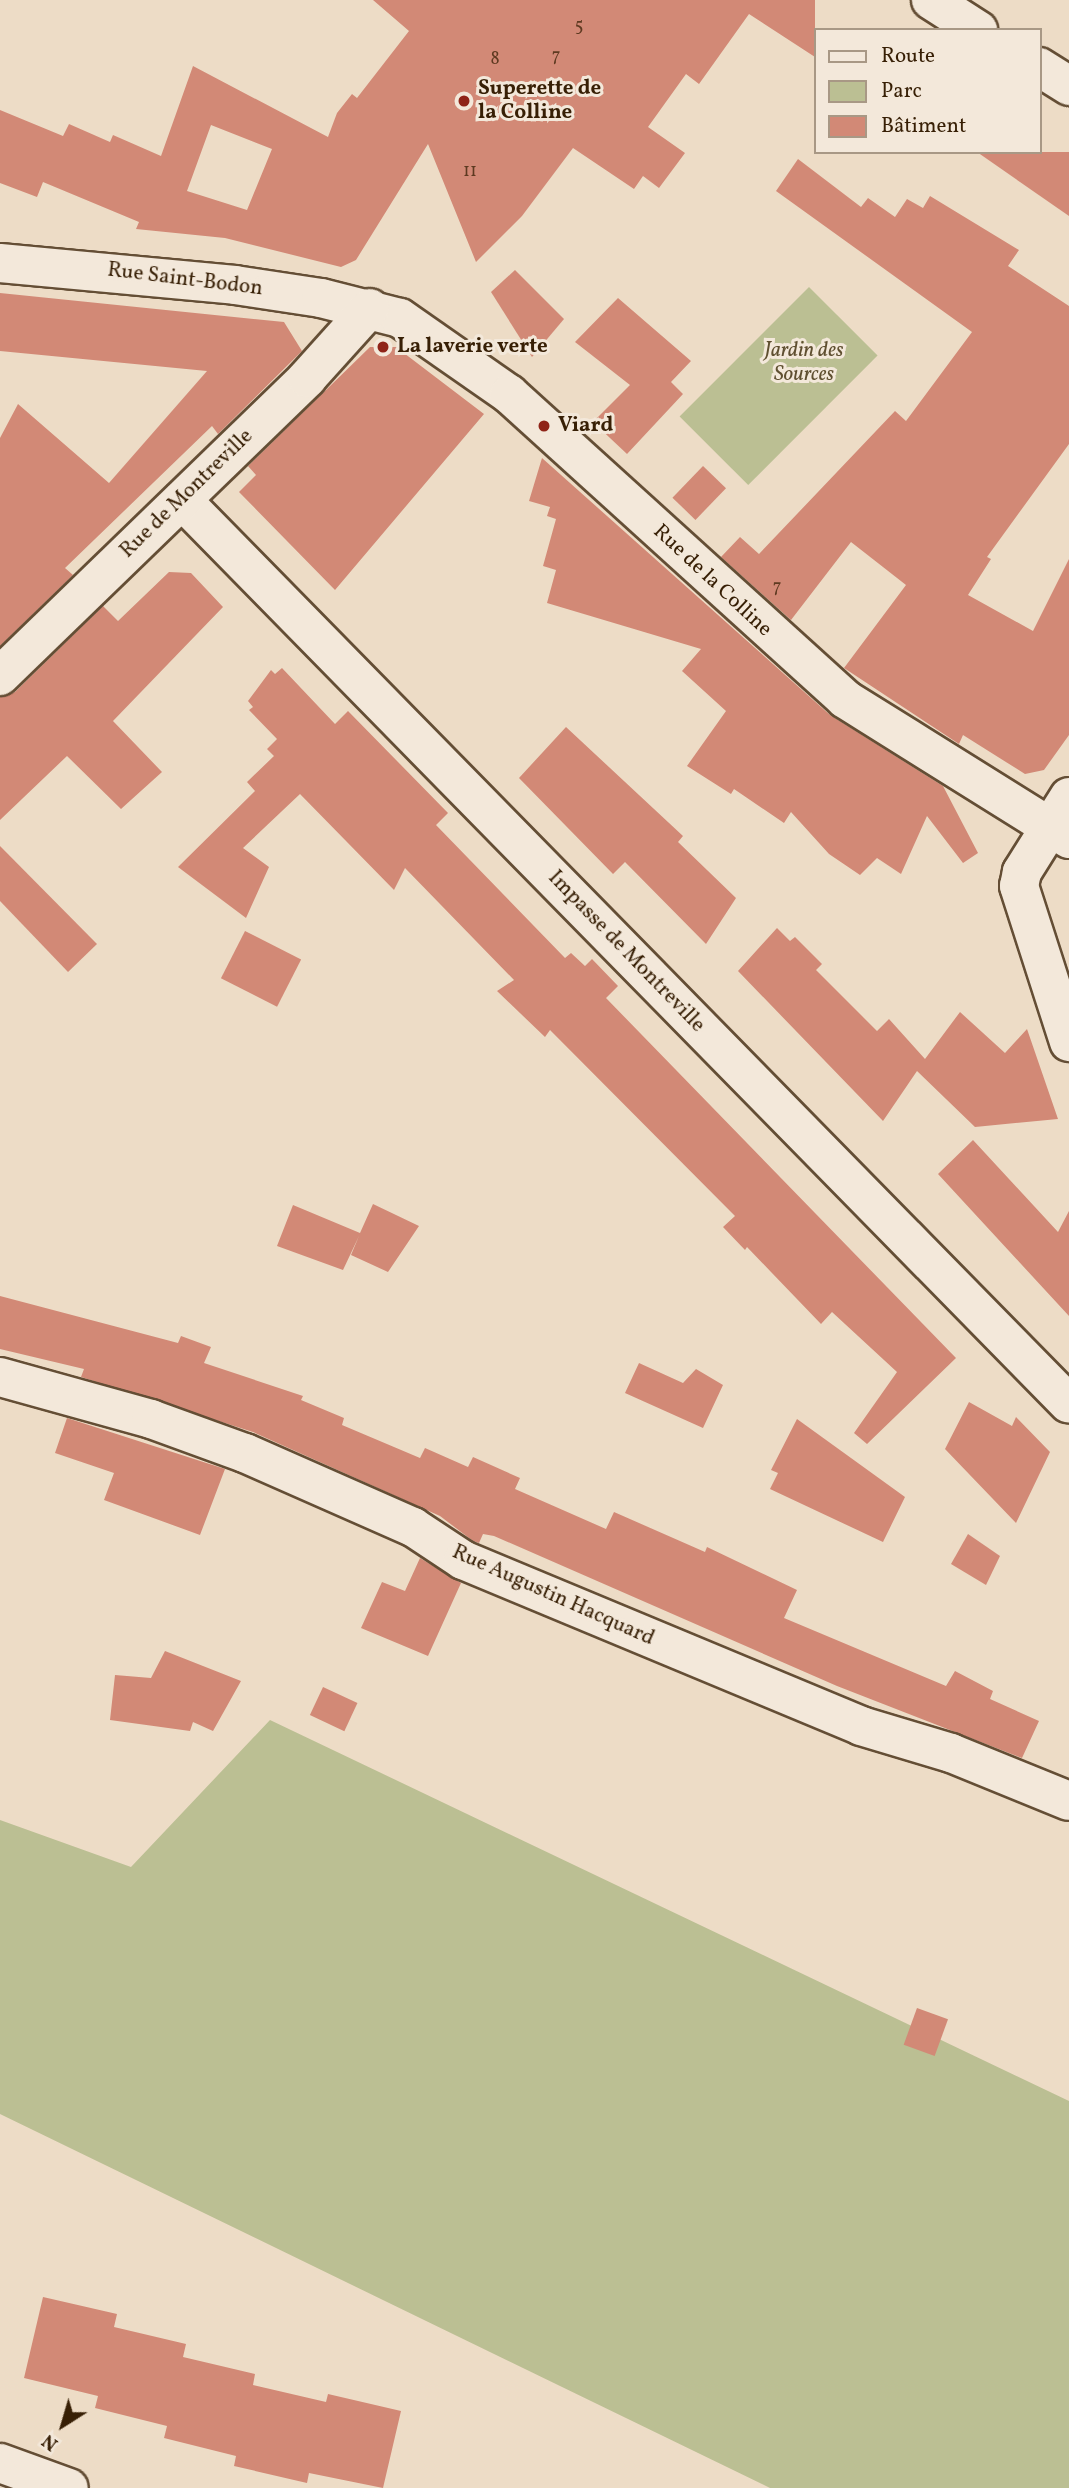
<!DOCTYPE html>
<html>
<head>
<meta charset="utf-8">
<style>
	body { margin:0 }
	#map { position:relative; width:1069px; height:2488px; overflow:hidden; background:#eddcc6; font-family:Vollkorn,serif }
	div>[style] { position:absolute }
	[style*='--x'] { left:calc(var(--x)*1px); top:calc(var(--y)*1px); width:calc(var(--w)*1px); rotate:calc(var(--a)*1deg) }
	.green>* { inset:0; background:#bbbf93; transform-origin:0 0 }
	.building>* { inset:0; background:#d28976; transform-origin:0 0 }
	.roads { filter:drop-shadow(2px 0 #644e35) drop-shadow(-2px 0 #644e35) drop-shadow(0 2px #644e35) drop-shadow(0 -2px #644e35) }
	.minor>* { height:38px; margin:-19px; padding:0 19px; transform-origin:19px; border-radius:19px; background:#f3e8da }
	.dots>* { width:19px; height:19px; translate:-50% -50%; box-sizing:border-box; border:4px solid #f3e8da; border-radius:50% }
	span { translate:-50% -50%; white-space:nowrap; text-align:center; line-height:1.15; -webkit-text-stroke:6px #f3e8da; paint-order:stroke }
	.number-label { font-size:18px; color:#5e3a21 }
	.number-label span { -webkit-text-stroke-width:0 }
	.poi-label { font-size:21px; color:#371f05; font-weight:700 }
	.left { translate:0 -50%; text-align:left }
	.street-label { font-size:21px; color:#371f05 }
	.park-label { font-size:21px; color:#5f4f30; font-style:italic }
	.legend { position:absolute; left:814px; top:28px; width:228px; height:126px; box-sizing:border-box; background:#f3e8da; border:2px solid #a89885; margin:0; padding:9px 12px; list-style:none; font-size:21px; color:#371f05 }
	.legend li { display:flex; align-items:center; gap:14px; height:35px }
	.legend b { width:35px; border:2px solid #a89885 }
	.north { position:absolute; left:28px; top:2390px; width:70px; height:70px; -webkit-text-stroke:5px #f3e8da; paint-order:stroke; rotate:217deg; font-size:19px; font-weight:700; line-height:28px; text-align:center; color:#371f05 }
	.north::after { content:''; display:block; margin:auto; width:24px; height:32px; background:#371f05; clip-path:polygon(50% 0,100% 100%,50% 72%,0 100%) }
</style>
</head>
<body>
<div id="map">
	<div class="green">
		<i style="left:809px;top:287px;width:97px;height:183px;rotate:45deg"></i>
		<i style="clip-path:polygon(270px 1720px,1069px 2101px,1069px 2488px,770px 2488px,0 2114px,0 1820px,131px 1867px)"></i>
	</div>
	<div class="building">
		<i style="clip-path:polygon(evenodd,373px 0,815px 0,815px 57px,749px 14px,699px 84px,686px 74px,648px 127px,685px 153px,659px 188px,643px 176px,634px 189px,573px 148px,522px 216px,476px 262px,428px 144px,356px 260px,341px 267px,225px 238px,136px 229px,139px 222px,43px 182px,37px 197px,0 183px,0 110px,63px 136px,69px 124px,110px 142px,113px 135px,161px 156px,193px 66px,328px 137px,337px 113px,352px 94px,357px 98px,409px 31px,373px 0,211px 125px,272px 149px,247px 210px,187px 191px,211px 125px)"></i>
		<i style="clip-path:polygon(977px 152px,1069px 152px,1069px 216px)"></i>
		<i style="clip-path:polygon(798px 159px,861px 207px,868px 198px,895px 217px,907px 199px,923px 208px,930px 196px,1019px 250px,1008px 266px,1069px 306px,1069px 444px,987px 557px,991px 559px,968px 595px,1033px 631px,1069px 559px,1069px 735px,1044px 770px,1025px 774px,963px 735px,959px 744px,844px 668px,906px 585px,851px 542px,791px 620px,721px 557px,740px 537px,759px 554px,895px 411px,906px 421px,972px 332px,776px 191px)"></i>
		<i style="clip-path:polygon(515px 270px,564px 319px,532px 357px,491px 292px)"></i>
		<i style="clip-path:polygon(0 293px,284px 322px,302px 351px,218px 434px,212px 426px,65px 568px,73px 575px,0 646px,0 438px,18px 404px,109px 483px,207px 371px,0 351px)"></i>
		<i style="clip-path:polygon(618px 298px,691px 361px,671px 382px,683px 394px,627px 454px,593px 422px,630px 385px,575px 342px)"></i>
		<i style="clip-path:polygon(370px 347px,396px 347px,484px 414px,335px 590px,239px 492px,256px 475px,248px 466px)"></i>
		<i style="clip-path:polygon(542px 458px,830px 715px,943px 786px,978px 853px,963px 863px,927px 816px,901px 874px,877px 858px,860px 875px,829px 854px,791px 812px,784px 823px,734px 789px,731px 794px,687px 766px,726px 711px,682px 671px,701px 649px,547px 603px,556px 570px,543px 566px,556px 519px,547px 516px,550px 507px,529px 501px)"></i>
		<i style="left:703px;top:466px;width:32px;height:44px;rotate:44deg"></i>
		<i style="clip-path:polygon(169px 572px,191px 573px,223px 607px,113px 721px,162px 772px,121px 809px,67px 756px,0 820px,0 697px,15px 692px,103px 606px,118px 621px)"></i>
		<i style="clip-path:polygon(282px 668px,335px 724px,348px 711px,448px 813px,436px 825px,565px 958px,571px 953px,585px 966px,592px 959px,618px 986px,606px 998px,956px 1358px,867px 1444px,854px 1433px,897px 1372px,832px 1312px,821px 1324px,747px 1247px,745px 1250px,723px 1227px,735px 1216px,550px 1030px,545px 1037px,497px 991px,514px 980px,405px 868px,394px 890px,300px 794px,243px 848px,269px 867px,246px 918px,178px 867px,255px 791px,247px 782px,274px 756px,267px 749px,277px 739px,249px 710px,253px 707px,248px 701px,271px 670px,275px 674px)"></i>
		<i style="clip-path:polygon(566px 727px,683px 836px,678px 842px,736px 898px,706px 944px,625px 862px,613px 874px,519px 778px)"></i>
		<i style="clip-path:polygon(0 846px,97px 944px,68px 972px,0 901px)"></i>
		<i style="clip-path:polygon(777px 928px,790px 941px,795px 937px,822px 964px,816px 970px,877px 1031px,889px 1019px,925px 1059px,960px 1012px,1005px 1053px,1027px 1029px,1058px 1119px,975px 1127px,917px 1071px,883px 1121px,738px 971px)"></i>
		<i style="left:245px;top:931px;width:63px;height:53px;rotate:27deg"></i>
		<i style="clip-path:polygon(973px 1140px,1058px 1232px,1069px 1211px,1069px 1316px,938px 1174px)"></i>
		<i style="clip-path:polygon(373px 1204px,419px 1226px,388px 1272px,351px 1255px,359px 1236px,343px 1270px,277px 1246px,293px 1205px,360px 1233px)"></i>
		<i style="clip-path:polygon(0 1296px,178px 1343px,181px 1336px,211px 1347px,204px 1363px,303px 1396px,301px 1400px,344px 1418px,342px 1425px,420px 1458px,425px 1448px,468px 1467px,473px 1457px,520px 1478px,515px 1489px,606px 1529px,614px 1512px,705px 1552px,707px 1547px,797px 1590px,784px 1618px,946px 1686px,955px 1671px,993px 1691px,990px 1699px,1039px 1721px,1022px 1758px,837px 1686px,494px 1536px,483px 1534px,479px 1543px,473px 1541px,440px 1516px,253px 1432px,81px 1377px,84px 1369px,0 1349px)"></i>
		<i style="clip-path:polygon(639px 1363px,683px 1383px,696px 1369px,723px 1385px,703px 1428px,625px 1393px)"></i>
		<i style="clip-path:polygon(969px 1402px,1012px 1426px,1016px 1417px,1050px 1452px,1016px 1523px,945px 1449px)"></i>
		<i style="clip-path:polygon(67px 1418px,225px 1469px,200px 1535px,104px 1500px,114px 1473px,55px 1453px)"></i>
		<i style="clip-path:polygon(797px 1419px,905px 1497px,883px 1542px,770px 1489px,778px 1473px,771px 1470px)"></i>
		<i style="clip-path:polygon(968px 1534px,1000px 1556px,986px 1585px,951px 1564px)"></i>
		<i style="clip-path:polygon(420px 1558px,461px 1583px,428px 1656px,361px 1628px,382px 1582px,405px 1591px)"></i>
		<i style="clip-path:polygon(165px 1651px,241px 1681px,213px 1731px,193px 1722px,190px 1731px,110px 1720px,115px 1675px,151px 1678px)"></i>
		<i style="left:323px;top:1687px;width:38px;height:31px;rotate:25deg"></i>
		<i style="left:917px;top:2008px;width:33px;height:39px;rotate:20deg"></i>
		<i style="clip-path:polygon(43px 2297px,117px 2314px,114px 2327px,186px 2344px,183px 2357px,255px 2374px,253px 2385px,326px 2402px,328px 2394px,401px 2411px,383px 2488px,309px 2473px,307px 2483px,234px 2466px,236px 2456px,164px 2438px,167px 2426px,95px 2408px,98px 2396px,24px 2378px)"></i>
	</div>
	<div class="roads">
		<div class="minor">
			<i style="--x:931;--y:0;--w:56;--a:32.6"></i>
			<i style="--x:1039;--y:67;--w:36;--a:32"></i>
			<i style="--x:0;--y:263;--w:236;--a:5.3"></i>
			<i style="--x:235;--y:285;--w:87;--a:8.6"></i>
			<i style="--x:321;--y:298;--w:81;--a:14.2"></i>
			<i style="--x:400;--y:318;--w:133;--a:34.9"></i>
			<i style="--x:509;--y:394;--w:454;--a:42.2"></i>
			<i style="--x:845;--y:699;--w:264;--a:32"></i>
			<i style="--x:182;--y:500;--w:1266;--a:45.54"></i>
			<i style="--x:0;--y:676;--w:428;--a:-44.1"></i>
			<i style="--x:307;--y:378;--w:94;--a:-48"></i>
			<i style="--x:1069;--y:797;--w:89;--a:122.1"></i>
			<i style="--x:1022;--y:872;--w:14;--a:102"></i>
			<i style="--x:1019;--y:886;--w:164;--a:72.2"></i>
			<i style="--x:0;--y:1377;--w:157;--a:15.5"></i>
			<i style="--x:151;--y:1419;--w:100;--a:19.9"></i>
			<i style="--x:245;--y:1453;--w:184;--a:23.8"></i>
			<i style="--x:413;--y:1527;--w:60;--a:33.4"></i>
			<i style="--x:463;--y:1560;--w:431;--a:22.6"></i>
			<i style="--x:861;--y:1726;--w:94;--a:16.7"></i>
			<i style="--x:951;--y:1753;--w:127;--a:22.1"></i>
			<i style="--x:0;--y:2463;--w:73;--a:19.9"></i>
		</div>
	</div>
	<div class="dots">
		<i style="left:464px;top:101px;background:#8f2418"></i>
		<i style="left:383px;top:347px;background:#8f2418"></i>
		<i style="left:544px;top:426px;background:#8f2418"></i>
	</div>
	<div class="number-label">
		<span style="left:579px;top:27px">5</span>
		<span style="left:556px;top:57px">7</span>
		<span style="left:495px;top:60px">8</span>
		<span style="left:470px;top:172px">11</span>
		<span style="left:777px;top:588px">7</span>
	</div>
	<div class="poi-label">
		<span class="left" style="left:478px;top:101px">Superette de<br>la Colline</span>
		<span class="left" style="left:397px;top:347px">La laverie verte</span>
		<span class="left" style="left:558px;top:426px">Viard</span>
	</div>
	<div class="street-label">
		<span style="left:185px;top:280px;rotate:7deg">Rue Saint-Bodon</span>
		<span style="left:187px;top:494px;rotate:-44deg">Rue de Montreville</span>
		<span style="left:712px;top:581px;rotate:43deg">Rue de la Colline</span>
		<span style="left:626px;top:952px;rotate:46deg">Impasse de Montreville</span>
		<span style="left:553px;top:1596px;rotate:24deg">Rue Augustin Hacquard</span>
	</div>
	<div class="park-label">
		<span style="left:804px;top:363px">Jardin des<br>Sources</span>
	</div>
	<ul class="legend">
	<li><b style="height:9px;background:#f3e8da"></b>Route</li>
	<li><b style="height:19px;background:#bbbf93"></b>Parc</li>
	<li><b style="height:19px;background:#d28976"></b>Bâtiment</li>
	</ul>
	<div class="north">N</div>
</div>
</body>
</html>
